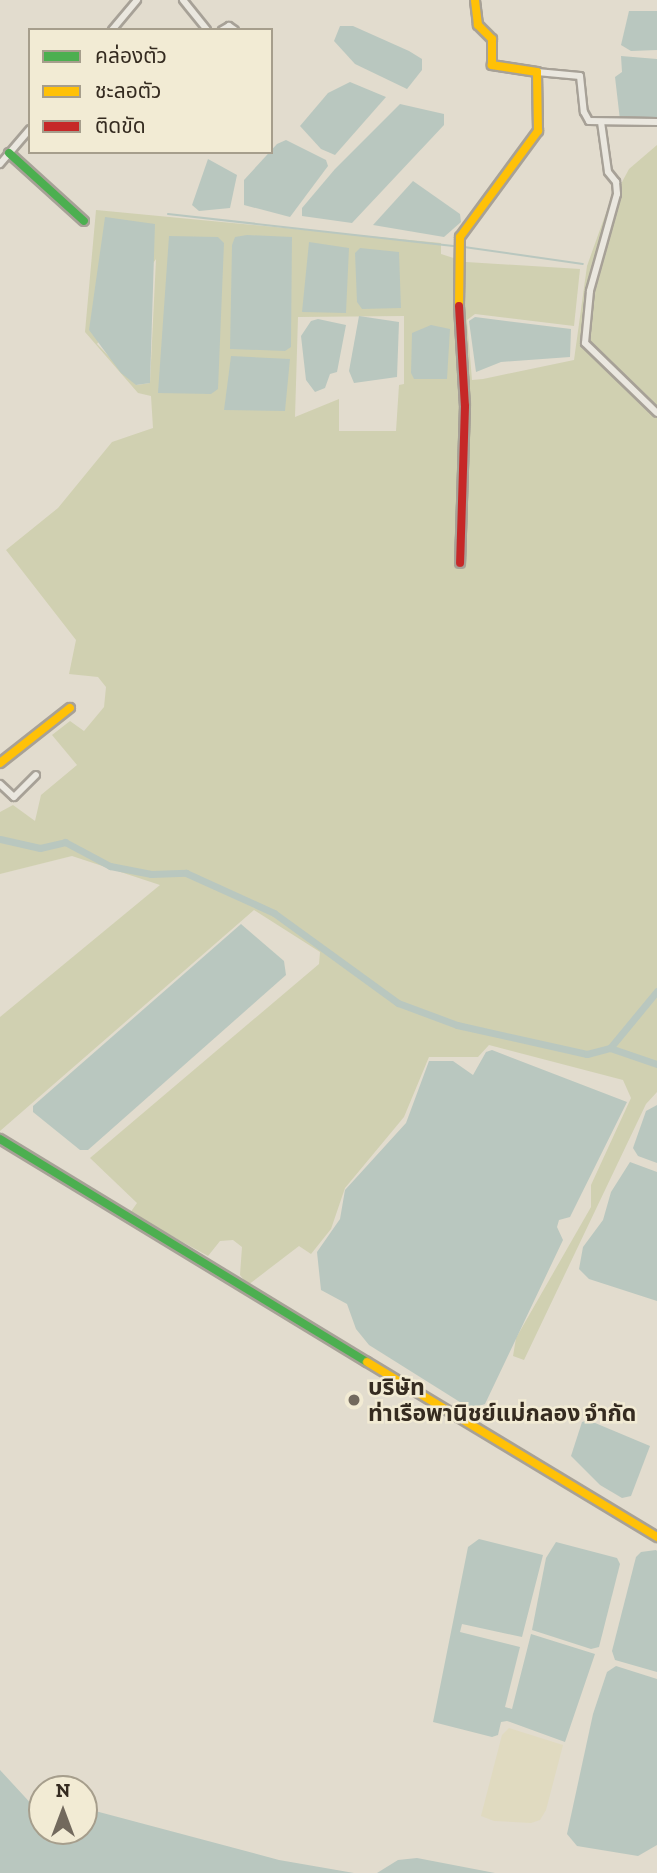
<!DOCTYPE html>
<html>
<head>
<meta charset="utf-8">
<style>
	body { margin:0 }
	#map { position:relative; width:657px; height:1873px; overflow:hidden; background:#e2dcce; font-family:"Zilla Slab","Noto Sans Thai",serif }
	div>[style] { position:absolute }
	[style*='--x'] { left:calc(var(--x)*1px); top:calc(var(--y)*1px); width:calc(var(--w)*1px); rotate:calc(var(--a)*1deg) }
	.farmland>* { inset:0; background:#e0dac0 }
	.green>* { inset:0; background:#d0d0b1 }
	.water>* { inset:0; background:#b9c7bf }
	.stream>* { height:2px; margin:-1px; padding:0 1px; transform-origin:1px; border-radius:1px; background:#b9c7bf }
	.canal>* { height:7px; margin:-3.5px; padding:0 3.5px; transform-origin:3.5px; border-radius:3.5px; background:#b9c7bf }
	.roads { filter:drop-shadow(2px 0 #a7a197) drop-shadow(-2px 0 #a7a197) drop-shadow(0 2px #a7a197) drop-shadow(0 -2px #a7a197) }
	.street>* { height:6px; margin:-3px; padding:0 3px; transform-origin:3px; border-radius:3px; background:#eae7df }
	.fast>* { height:8px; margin:-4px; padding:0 4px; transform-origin:4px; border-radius:4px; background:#4caf50 }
	.slow>* { height:8px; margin:-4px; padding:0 4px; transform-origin:4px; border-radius:4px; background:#ffc107 }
	.jam>* { height:8px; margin:-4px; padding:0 4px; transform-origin:4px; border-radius:4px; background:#c62828 }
	.dots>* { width:19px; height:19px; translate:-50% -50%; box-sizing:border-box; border:4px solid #f2ebd4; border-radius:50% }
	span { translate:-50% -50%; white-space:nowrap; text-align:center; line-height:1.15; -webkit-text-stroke:5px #f2ebd4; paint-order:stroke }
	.poi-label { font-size:23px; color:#352b20; font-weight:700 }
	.left { translate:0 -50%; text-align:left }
	.legend { position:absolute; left:28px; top:28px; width:245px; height:126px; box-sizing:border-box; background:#f2ebd4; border:2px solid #a69e8c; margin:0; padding:9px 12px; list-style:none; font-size:21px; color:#352b20 }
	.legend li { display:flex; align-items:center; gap:14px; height:35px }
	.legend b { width:35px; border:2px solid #a69e8c }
	.north { position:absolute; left:28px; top:1775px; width:70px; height:70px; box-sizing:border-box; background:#f2ebd4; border:2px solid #a69e8c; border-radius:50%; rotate:0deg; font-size:19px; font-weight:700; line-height:28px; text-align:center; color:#352b20 }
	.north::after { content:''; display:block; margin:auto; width:24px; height:32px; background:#72695d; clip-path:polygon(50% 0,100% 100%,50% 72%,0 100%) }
</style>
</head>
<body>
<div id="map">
	<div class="farmland">
		<i style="clip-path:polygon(509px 1728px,563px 1745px,546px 1810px,540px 1820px,531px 1823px,494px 1821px,481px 1816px,502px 1735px)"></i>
	</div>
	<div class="green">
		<i style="clip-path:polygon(evenodd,657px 145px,657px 1092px,646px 1104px,524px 1360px,513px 1356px,516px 1338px,591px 1207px,591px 1185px,631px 1098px,623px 1080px,489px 1045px,478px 1057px,429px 1057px,404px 1117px,345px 1188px,331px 1229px,311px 1254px,299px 1246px,248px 1285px,240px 1275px,242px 1247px,233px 1240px,220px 1241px,208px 1256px,130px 1213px,137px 1203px,90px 1158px,319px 964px,320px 952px,254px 910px,0 1131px,0 1017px,160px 885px,72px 856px,0 874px,0 812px,13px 805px,35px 821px,41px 795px,77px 765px,52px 735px,70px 721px,84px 731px,104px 707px,106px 687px,98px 677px,69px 674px,76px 640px,6px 550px,58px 508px,112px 442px,153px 428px,151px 396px,138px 393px,85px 332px,96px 210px,441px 243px,441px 254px,466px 262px,580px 269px,574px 326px,475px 314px,467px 320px,472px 380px,483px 379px,574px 360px,587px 266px,607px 210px,629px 169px,657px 145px,156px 259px,150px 383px,137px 385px,97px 344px,156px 259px,657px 145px,404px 316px,404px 384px,399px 385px,396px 431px,339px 431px,339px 399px,295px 417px,298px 317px,404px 316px)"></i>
	</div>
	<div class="water">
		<i style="clip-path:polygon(629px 11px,657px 11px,657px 50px,631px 51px,621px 45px)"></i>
		<i style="clip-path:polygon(340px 26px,353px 26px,409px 51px,422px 59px,422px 70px,407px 89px,355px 64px,334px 41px)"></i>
		<i style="clip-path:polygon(621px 56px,657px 59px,657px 119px,620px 120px,615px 77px,622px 72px)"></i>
		<i style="clip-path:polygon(350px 82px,386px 97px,335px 155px,321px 149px,300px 126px,328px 93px)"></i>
		<i style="clip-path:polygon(400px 104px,444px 114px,444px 125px,352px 223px,302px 216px,302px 208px,335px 169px)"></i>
		<i style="clip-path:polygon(286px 140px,326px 160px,328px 166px,290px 217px,244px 205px,244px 180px,277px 144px)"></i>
		<i style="clip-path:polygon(208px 159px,237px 175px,230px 208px,199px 211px,192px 205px)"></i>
		<i style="clip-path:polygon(413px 181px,460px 214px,461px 222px,444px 237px,373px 225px)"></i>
		<i style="clip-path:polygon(105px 217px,155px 224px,150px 383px,136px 385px,121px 373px,89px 330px)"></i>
		<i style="clip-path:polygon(247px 235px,292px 237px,291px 347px,285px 351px,230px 349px,232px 245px,235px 237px)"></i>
		<i style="clip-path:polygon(169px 236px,218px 237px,224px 243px,218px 389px,211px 394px,158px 393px)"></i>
		<i style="clip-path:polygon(309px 242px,349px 248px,346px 313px,302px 312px)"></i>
		<i style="clip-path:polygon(360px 248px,399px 252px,401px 308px,362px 309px,357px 302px,355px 253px)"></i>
		<i style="clip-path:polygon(359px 316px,399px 322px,397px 377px,354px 383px,349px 371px)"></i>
		<i style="clip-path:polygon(475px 317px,571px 329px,570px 357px,501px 362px,476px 372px,469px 321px)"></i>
		<i style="clip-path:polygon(318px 319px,346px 325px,337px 372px,330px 374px,325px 388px,315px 392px,306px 380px,301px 336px,311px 321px)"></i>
		<i style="clip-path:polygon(431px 325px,450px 329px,447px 379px,414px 379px,411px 373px,412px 333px)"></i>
		<i style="clip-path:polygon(231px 356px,290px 359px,285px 411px,224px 410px)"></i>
		<i style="clip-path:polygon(241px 924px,284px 961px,286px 975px,88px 1150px,80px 1150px,33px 1112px,33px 1106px)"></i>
		<i style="clip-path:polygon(492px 1050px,627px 1102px,570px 1217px,559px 1220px,557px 1227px,563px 1240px,485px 1404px,471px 1409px,369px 1345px,356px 1329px,347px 1304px,321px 1290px,317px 1252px,340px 1219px,345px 1190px,406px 1123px,429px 1061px,453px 1061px,473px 1075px,486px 1052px)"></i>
		<i style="clip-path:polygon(657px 1105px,657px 1163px,638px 1156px,633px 1148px,646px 1111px)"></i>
		<i style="clip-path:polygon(630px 1162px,657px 1172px,657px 1301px,589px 1279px,579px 1269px,583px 1247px,603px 1220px,611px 1192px)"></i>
		<i style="clip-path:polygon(588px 1420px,650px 1446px,631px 1496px,622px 1498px,600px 1485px,571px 1456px,582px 1422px)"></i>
		<i style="clip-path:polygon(479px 1539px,543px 1555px,522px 1637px,462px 1624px,460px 1632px,520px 1647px,505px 1707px,512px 1709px,531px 1634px,595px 1654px,565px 1742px,507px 1721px,501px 1722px,498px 1735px,492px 1737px,433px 1722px,468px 1547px)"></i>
		<i style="clip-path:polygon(556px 1542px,617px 1558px,620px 1564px,599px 1647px,591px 1649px,532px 1630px,546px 1558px)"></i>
		<i style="clip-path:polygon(656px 1550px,657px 1551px,657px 1672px,615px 1660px,612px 1651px,636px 1557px,641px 1552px)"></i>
		<i style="clip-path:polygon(616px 1666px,657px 1679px,657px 1845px,638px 1856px,577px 1846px,567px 1834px,593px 1714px,607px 1672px)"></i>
		<i style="clip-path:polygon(0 1770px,36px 1809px,42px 1801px,42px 1831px,84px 1831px,84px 1808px,279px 1860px,354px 1873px,0 1873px)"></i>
		<i style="clip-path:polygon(417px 1858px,495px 1873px,377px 1873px,398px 1860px)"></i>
	</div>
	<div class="stream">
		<i style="--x:168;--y:214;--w:287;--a:6.4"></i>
		<i style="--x:464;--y:247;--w:120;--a:8.1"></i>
	</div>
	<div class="canal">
		<i style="--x:0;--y:839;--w:41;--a:12.7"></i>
		<i style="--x:40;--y:848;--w:26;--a:-13"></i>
		<i style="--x:65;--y:842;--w:51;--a:28.1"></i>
		<i style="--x:110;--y:866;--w:42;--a:11"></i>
		<i style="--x:151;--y:874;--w:35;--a:-2"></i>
		<i style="--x:186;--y:873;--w:97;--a:24.4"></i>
		<i style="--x:274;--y:913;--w:153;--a:36"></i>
		<i style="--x:398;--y:1003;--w:63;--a:20.4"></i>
		<i style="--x:457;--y:1025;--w:133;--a:12.6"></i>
		<i style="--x:587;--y:1054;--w:24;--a:-15"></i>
		<i style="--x:610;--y:1048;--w:74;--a:-50.5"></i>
		<i style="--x:610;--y:1048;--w:50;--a:18.8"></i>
	</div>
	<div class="roads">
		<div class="street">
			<i style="--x:183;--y:0;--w:38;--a:51"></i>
			<i style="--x:112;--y:30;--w:39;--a:-50"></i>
			<i style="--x:222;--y:30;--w:8;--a:-30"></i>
			<i style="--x:229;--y:26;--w:7;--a:34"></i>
			<i style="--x:537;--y:72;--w:43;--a:5.3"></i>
			<i style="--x:580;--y:76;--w:36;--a:84"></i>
			<i style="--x:584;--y:112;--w:10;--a:61"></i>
			<i style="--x:589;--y:121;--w:68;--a:0.8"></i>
			<i style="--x:601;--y:122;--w:50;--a:82"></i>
			<i style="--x:608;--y:172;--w:13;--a:51"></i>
			<i style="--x:616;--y:182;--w:12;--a:85"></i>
			<i style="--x:617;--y:194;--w:101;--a:105.6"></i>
			<i style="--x:590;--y:291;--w:52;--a:95.5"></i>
			<i style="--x:585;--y:343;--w:100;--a:44.2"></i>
			<i style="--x:0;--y:164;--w:46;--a:-49.4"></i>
			<i style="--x:0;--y:784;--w:19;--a:43"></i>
			<i style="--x:14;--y:797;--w:31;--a:-45"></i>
		</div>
		<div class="fast">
			<i style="--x:9;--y:153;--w:101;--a:42.2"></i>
			<i style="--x:0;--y:1139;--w:429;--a:31.3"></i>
		</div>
		<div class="slow">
			<i style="--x:459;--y:306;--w:69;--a:-89.2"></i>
			<i style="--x:460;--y:237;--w:132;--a:-53.7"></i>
			<i style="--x:538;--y:131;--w:59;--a:-91"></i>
			<i style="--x:537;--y:72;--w:46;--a:-171.2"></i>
			<i style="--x:492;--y:65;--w:26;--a:-90"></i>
			<i style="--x:492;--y:39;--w:20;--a:-135"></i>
			<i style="--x:478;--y:25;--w:25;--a:-97"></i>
			<i style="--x:0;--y:763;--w:89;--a:-38.2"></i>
			<i style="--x:367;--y:1362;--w:339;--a:31.1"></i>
		</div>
		<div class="jam">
			<i style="--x:459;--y:306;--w:100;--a:86.6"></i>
			<i style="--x:465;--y:406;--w:157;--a:91.8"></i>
		</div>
	</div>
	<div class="dots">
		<i style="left:354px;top:1400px;background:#72695d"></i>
	</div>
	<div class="poi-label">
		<span class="left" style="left:368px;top:1400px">บริษัท<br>ท่าเรือพานิชย์แม่กลอง จำกัด</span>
	</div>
	<ul class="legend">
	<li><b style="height:9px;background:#4caf50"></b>คล่องตัว</li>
	<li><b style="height:9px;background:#ffc107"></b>ชะลอตัว</li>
	<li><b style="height:9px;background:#c62828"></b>ติดขัด</li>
	</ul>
	<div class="north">N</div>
</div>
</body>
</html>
